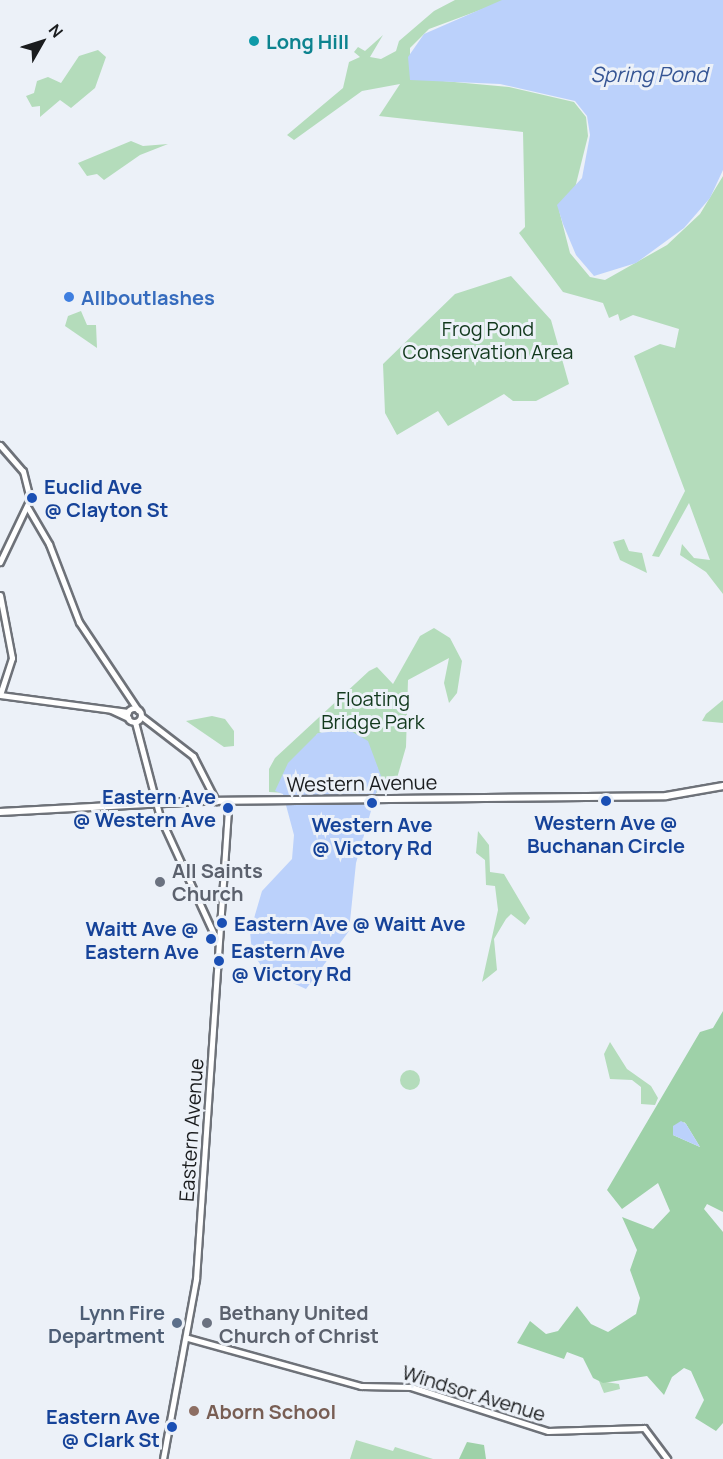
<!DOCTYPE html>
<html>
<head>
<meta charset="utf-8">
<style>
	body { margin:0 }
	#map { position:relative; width:723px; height:1459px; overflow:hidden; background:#ecf1f8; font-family:Manrope,sans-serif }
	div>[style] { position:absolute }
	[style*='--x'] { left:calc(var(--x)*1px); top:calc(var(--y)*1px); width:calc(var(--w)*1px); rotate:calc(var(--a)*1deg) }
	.green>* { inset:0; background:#b4dcbb }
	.round { border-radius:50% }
	.forest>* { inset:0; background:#9ed1a8 }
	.water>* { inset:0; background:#bbd1fb }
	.roads { filter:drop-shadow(2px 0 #6e7279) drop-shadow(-2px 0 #6e7279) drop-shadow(0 2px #6e7279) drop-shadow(0 -2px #6e7279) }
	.secondary>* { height:5px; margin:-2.5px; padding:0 2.5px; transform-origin:2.5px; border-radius:2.5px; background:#fff }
	.secondary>.ring { margin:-2.5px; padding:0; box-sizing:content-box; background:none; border:5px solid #fff; border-radius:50% }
	.primary>* { height:6px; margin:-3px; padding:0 3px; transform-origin:3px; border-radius:3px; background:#fff }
	.dots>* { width:16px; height:16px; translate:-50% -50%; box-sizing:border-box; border:3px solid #ecf1f8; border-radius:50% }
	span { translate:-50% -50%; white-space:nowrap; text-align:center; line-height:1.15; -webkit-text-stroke:6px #ecf1f8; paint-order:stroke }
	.culture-label { font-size:20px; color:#0d838f; font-weight:700 }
	.left { translate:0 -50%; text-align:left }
	.shop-label { font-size:20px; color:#366cbe; font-weight:700 }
	.park-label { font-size:20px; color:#11381c }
	.transit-label { font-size:20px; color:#164399; font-weight:700 }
	.right { translate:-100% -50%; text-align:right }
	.street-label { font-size:20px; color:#1a1c1e }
	.worship-label { font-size:20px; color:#5b616d; font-weight:700 }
	.service-label { font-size:20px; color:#4e5e75; font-weight:700 }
	.education-label { font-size:20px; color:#785e54; font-weight:700 }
	.water-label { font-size:21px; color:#355594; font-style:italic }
	.north { position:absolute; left:12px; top:12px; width:60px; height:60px; -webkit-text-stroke:4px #ecf1f8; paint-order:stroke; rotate:51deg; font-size:16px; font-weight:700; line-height:24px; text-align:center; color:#1a1c1e }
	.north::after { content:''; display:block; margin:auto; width:21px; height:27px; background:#1a1c1e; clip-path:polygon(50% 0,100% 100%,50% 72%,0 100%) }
</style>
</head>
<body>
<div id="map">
	<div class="green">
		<i style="clip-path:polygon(455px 0,507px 0,429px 29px,410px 48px,410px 78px,509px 87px,574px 102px,586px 117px,588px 136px,573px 196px,559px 210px,570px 253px,590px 277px,605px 280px,667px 245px,700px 214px,723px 176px,723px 594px,706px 572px,680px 555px,682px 544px,694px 558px,710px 560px,689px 503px,659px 557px,652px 556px,685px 491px,634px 356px,660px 344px,675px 348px,679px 329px,633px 315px,620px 321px,618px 314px,609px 318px,603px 303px,563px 292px,519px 233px,525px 227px,523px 132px,379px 116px,400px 84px,362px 91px,294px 140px,287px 135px,343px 88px,349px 62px,360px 57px,354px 52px,358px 47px,365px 51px,383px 35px,370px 57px,381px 59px,396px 51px,399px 41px,434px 11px)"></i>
		<i style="clip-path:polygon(98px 50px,106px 57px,95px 88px,71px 108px,60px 100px,40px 117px,40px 106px,32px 107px,26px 96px,34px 93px,37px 81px,48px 77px,61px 83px,79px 56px)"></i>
		<i style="clip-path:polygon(131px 141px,143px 146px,168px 144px,140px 155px,104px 180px,97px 174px,87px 176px,78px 163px)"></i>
		<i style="clip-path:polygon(511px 276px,551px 320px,569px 384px,536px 401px,513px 401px,504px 394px,448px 426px,438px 411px,397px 435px,385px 413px,383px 364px,455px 294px)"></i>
		<i style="clip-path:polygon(81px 311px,87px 325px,96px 325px,97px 348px,65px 326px,68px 316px)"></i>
		<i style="clip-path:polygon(624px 539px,629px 551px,642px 553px,647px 573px,620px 560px,613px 542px)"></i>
		<i style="clip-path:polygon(434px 628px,450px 638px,462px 661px,457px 693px,449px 703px,444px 683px,449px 658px,408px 680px,406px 747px,395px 785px,376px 793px,378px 769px,371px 754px,327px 730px,317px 734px,286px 793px,269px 792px,269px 769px,275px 758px,369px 671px,377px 667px,393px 684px,420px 636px)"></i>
		<i style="clip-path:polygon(723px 700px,723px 723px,702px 721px,706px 714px)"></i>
		<i style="clip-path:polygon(212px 716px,225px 719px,234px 731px,234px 746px,224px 747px,186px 721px)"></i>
		<i style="clip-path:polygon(478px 831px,489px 845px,490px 872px,504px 874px,530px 918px,525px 925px,511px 914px,506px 919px,494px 939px,497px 970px,482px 982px,498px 910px,495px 886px,486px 885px,485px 860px,476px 853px)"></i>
		<i style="clip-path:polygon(610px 1042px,627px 1069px,651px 1086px,658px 1098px,655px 1105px,641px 1104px,641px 1087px,632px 1080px,610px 1079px,604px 1054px)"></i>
		<i class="round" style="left:400px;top:1070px;width:20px;height:20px"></i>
		<i style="clip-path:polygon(599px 1381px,619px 1384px,620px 1389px,604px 1393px)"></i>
		<i style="clip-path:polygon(356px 1440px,393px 1451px,395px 1447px,433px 1459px,350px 1459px)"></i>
	</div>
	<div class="forest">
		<i style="clip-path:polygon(evenodd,723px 1011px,723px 1212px,707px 1204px,704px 1209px,723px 1232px,723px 1423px,716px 1431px,695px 1418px,704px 1400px,691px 1371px,684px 1368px,672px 1377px,664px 1395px,647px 1376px,603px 1383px,593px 1378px,583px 1358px,567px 1352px,564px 1359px,517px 1343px,530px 1321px,546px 1334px,558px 1331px,577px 1306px,591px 1324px,608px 1332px,636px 1314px,640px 1298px,630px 1270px,637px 1250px,622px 1217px,653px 1229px,670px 1211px,658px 1183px,622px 1209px,607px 1190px,700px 1032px,713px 1028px,723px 1011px,684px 1122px,686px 1124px,700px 1147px,673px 1135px,684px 1122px)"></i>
		<i style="clip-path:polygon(467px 1442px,484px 1445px,486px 1459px,459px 1459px)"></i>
	</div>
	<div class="water">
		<i style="clip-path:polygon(502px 0,723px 0,723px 170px,710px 198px,684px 228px,636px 263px,594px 276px,576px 255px,563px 224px,557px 205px,582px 178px,590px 135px,587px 116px,575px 101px,500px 84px,410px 80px,408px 57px,424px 34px)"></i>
		<i style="clip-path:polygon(349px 730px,368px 741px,381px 776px,356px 863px,349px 931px,306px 989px,264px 970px,252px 952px,250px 932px,262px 891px,292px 859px,294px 835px,283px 794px,275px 791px,288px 763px,318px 733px)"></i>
		<i style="clip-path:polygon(681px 1121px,686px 1124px,700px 1147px,673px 1135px,673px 1126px)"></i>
	</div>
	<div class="roads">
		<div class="secondary">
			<i style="--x:0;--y:445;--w:35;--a:49"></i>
			<i style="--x:23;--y:471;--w:29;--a:76"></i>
			<i style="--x:30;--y:499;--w:70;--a:115.5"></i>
			<i style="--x:28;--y:508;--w:42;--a:59.7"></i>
			<i style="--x:49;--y:544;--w:84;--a:69"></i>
			<i style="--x:79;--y:622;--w:106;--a:56.2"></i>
			<i style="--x:0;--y:595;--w:64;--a:79.2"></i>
			<i style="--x:12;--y:658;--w:38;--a:108"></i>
			<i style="--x:0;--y:695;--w:129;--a:7.6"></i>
			<i class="ring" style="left:127px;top:708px;width:9px;height:9px"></i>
			<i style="--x:111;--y:710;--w:19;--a:25"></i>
			<i style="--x:141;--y:716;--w:66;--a:37.6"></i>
			<i style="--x:193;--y:756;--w:51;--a:62.9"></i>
			<i style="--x:135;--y:722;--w:98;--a:75.3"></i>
			<i style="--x:160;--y:817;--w:139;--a:65.3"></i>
			<i style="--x:188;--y:1338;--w:180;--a:15.5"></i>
			<i style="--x:361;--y:1386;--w:50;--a:1.1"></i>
			<i style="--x:411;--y:1387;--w:144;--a:17.8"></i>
			<i style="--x:548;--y:1431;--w:96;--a:-1.8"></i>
			<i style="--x:644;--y:1428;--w:39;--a:53"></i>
			<i style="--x:163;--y:1459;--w:183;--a:-79.6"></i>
			<i style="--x:196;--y:1279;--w:479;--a:-86.1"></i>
		</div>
		<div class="primary">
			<i style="--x:0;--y:812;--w:203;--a:-3.1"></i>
			<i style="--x:203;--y:801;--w:463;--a:-0.6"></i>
			<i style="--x:666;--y:796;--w:58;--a:-10"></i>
		</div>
	</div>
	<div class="dots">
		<i style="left:254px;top:41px;background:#0f9aa8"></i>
		<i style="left:69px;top:297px;background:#3f7fe0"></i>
		<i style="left:32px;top:498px;background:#1a4fb4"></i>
		<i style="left:606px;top:801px;background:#1a4fb4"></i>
		<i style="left:372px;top:803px;background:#1a4fb4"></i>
		<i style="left:228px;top:808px;background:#1a4fb4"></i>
		<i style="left:160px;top:882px;background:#6b7280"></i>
		<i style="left:222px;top:923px;background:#1a4fb4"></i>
		<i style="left:211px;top:939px;background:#1a4fb4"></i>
		<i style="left:219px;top:961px;background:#1a4fb4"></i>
		<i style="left:177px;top:1323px;background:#5c6f8a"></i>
		<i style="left:207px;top:1323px;background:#6b7280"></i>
		<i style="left:194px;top:1411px;background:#8d6e63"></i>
		<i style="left:172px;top:1427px;background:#1a4fb4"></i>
	</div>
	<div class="culture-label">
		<span class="left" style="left:266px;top:41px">Long Hill</span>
	</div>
	<div class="shop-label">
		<span class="left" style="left:81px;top:297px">Allboutlashes</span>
	</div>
	<div class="park-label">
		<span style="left:488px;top:340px">Frog Pond<br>Conservation Area</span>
		<span style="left:373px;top:710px">Floating<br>Bridge Park</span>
	</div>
	<div class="transit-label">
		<span class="left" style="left:44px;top:498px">Euclid Ave<br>@ Clayton St</span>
		<span class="right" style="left:216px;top:808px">Eastern Ave<br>@ Western Ave</span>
		<span style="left:606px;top:834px">Western Ave @<br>Buchanan Circle</span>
		<span style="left:372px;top:836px">Western Ave<br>@ Victory Rd</span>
		<span class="left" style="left:234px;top:923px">Eastern Ave @ Waitt Ave</span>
		<span class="right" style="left:199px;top:940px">Waitt Ave @<br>Eastern Ave</span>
		<span class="left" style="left:231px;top:962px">Eastern Ave<br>@ Victory Rd</span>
		<span class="right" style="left:160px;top:1428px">Eastern Ave<br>@ Clark St</span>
	</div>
	<div class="street-label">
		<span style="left:362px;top:783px;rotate:-1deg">Western Avenue</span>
		<span style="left:191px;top:1130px;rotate:-86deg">Eastern Avenue</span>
		<span style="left:474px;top:1393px;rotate:17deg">Windsor Avenue</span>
	</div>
	<div class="worship-label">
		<span class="left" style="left:172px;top:882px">All Saints<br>Church</span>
		<span class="left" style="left:219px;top:1324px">Bethany United<br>Church of Christ</span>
	</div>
	<div class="service-label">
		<span class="right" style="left:165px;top:1324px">Lynn Fire<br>Department</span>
	</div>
	<div class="education-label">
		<span class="left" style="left:206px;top:1411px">Aborn School</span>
	</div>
	<div class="water-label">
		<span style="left:649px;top:74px">Spring Pond</span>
	</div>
	<div class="north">N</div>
</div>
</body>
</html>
